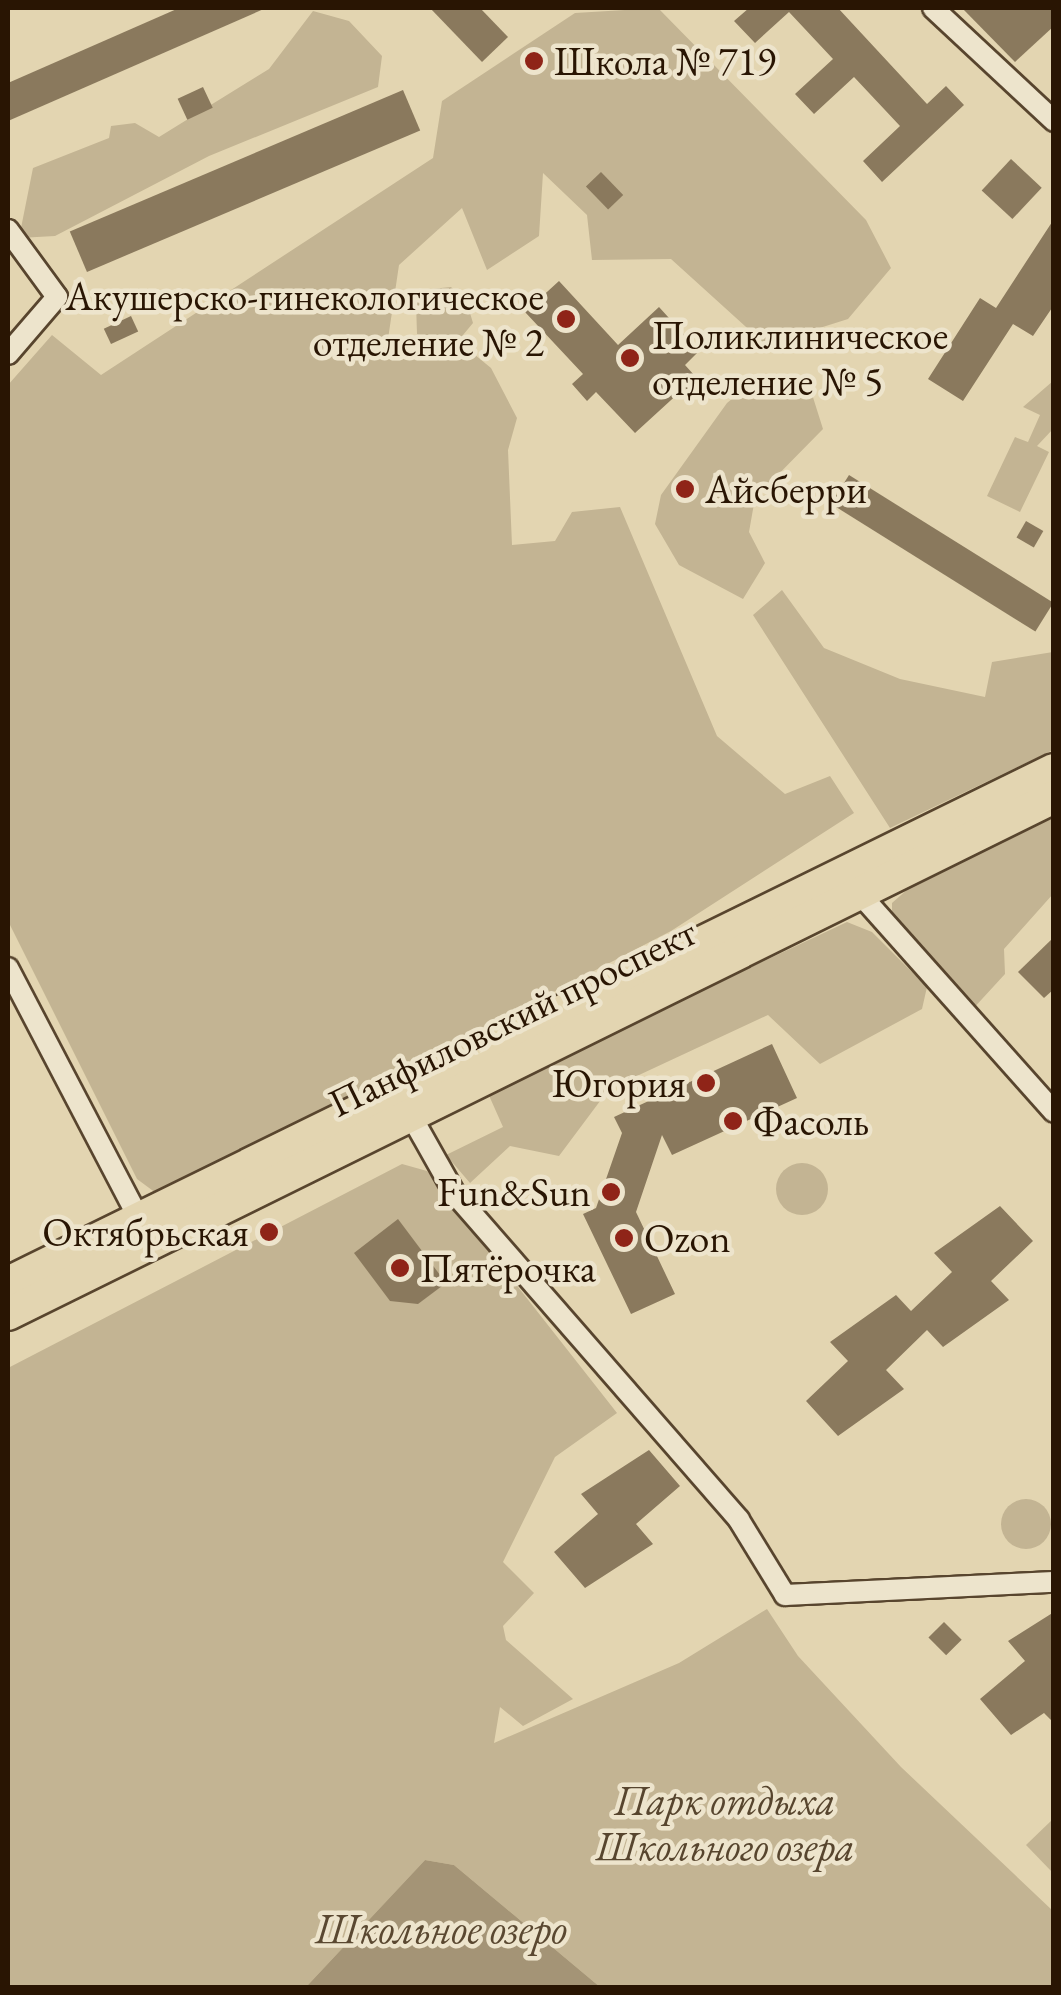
<!DOCTYPE html>
<html>
<head>
<meta charset="utf-8">
<style>
	body { margin:0 }
	#map { position:relative; width:1061px; height:1995px; overflow:hidden; background:#e3d5b1; font-family:"EB Garamond",serif }
	div>[style] { position:absolute }
	[style*='--x'] { left:calc(var(--x)*1px); top:calc(var(--y)*1px); width:calc(var(--w)*1px); rotate:calc(var(--a)*1deg) }
	.green>* { inset:0; background:#c3b493 }
	.round { border-radius:50% }
	.water>* { inset:0; background:#a49476 }
	.building>* { inset:0; background:#8a795d; transform-origin:0 0 }
	.roads { filter:drop-shadow(2px 0 #58452e) drop-shadow(-2px 0 #58452e) drop-shadow(0 2px #58452e) drop-shadow(0 -2px #58452e) }
	.minor>* { height:20px; margin:-10px; padding:0 10px; transform-origin:10px; border-radius:10px; background:#ede4cc }
	.primary>* { height:32px; margin:-16px; padding:0 16px; transform-origin:16px; border-radius:16px; background:#e3d5b1 }
	.dots>* { width:28px; height:28px; translate:-50% -50%; box-sizing:border-box; border:5px solid #ede4cc; border-radius:50% }
	span { translate:-50% -50%; white-space:nowrap; text-align:center; line-height:1.15; -webkit-text-stroke:9px #ede4cc; paint-order:stroke }
	.poi-label { font-size:40px; color:#291503 }
	.left { translate:0 -50%; text-align:left }
	.right { translate:-100% -50%; text-align:right }
	.street-label { font-size:40px; color:#291503 }
	.park-label { font-size:40px; color:#57452e; font-style:italic }
	.water-label { font-size:42px; color:#5a4831; font-style:italic }
	.frame { position:absolute; inset:0; border:10px solid #291503; pointer-events:none }
</style>
</head>
<body>
<div id="map">
	<div class="green">
		<i style="clip-path:polygon(658px 8px,866px 220px,891px 268px,848px 319px,766px 345px,671px 259px,592px 260px,587px 215px,543px 173px,539px 236px,487px 270px,462px 208px,399px 265px,388px 339px,423px 357px,440px 350px,417px 334px,416px 303px,431px 289px,451px 287px,467px 303px,473px 323px,458px 341px,491px 368px,517px 418px,508px 450px,512px 545px,555px 541px,572px 512px,620px 507px,717px 736px,785px 794px,830px 776px,854px 813px,671px 931px,160px 1196px,137px 1179px,8px 921px,8px 385px,52px 335px,101px 375px,433px 158px,442px 101px,575px 13px)"></i>
		<i style="clip-path:polygon(313px 11px,349px 21px,382px 56px,378px 87px,209px 156px,55px 236px,19px 238px,33px 168px,109px 138px,111px 126px,135px 123px,159px 137px,269px 69px)"></i>
		<i style="clip-path:polygon(1053px 381px,1053px 429px,1037px 446px,1049px 452px,1020px 512px,987px 496px,1015px 437px,1028px 442px,1040px 415px,1023px 407px)"></i>
		<i style="clip-path:polygon(787px 388px,811px 391px,823px 429px,755px 498px,749px 532px,765px 563px,743px 599px,679px 565px,655px 524px,661px 495px,727px 403px,744px 389px,761px 399px)"></i>
		<i style="clip-path:polygon(782px 590px,824px 648px,900px 679px,985px 697px,992px 662px,1053px 652px,1053px 750px,890px 828px,753px 615px)"></i>
		<i style="clip-path:polygon(1053px 818px,1053px 894px,1004px 949px,1005px 974px,971px 1011px,892px 917px,892px 903px,917px 881px)"></i>
		<i style="clip-path:polygon(847px 922px,872px 932px,927px 987px,922px 1009px,820px 1064px,768px 1015px,609px 1089px,559px 1156px,510px 1146px,470px 1183px,446px 1155px,503px 1127px,487px 1091px)"></i>
		<i class="round" style="left:776px;top:1163px;width:52px;height:52px"></i>
		<i style="clip-path:polygon(402px 1164px,427px 1171px,617px 1413px,555px 1457px,503px 1562px,534px 1593px,503px 1626px,506px 1640px,573px 1699px,523px 1726px,500px 1707px,494px 1743px,679px 1663px,767px 1609px,798px 1656px,901px 1767px,1053px 1911px,1053px 1987px,600px 1987px,454px 1865px,425px 1860px,306px 1987px,8px 1988px,8px 1368px)"></i>
		<i class="round" style="left:1001px;top:1499px;width:50px;height:50px"></i>
		<i style="clip-path:polygon(1053px 1819px,1053px 1873px,1026px 1845px)"></i>
	</div>
	<div class="water">
		<i style="clip-path:polygon(425px 1860px,454px 1865px,600px 1987px,306px 1987px)"></i>
	</div>
	<div class="building">
		<i style="clip-path:polygon(179px 8px,266px 8px,8px 121px,8px 83px)"></i>
		<i style="clip-path:polygon(430px 8px,480px 8px,508px 37px,482px 62px)"></i>
		<i style="clip-path:polygon(749px 8px,838px 8px,927px 104px,946px 86px,964px 105px,882px 182px,863px 161px,900px 126px,854px 77px,814px 114px,795px 94px,833px 59px,789px 12px,755px 43px,734px 21px)"></i>
		<i style="clip-path:polygon(962px 8px,1054px 8px,1054px 26px,1015px 62px)"></i>
		<i style="left:203px;top:87px;width:23px;height:28px;rotate:65deg"></i>
		<i style="left:403px;top:90px;width:44px;height:362px;rotate:67deg"></i>
		<i style="left:1011px;top:159px;width:42px;height:43px;rotate:43deg"></i>
		<i style="left:601px;top:172px;width:32px;height:21px;rotate:46deg"></i>
		<i style="clip-path:polygon(1054px 219px,1054px 305px,1033px 336px,1013px 324px,963px 401px,928px 379px,980px 298px,996px 308px)"></i>
		<i style="clip-path:polygon(559px 281px,618px 345px,659px 307px,699px 351px,685px 365px,704px 386px,690px 399px,682px 390px,635px 433px,596px 392px,587px 401px,572px 384px,583px 374px,525px 312px)"></i>
		<i style="left:131px;top:316px;width:17px;height:30px;rotate:65deg"></i>
		<i style="left:849px;top:475px;width:241px;height:34px;rotate:32deg"></i>
		<i style="left:1026px;top:521px;width:20px;height:19px;rotate:30deg"></i>
		<i style="clip-path:polygon(1054px 937px,1054px 989px,1044px 998px,1018px 972px)"></i>
		<i style="clip-path:polygon(772px 1044px,797px 1098px,672px 1155px,662px 1135px,636px 1212px,675px 1294px,631px 1314px,583px 1214px,596px 1208px,622px 1133px,614px 1117px)"></i>
		<i style="clip-path:polygon(1000px 1206px,1033px 1241px,991px 1281px,1009px 1300px,943px 1347px,927px 1330px,886px 1370px,904px 1389px,838px 1436px,806px 1401px,848px 1361px,830px 1342px,896px 1295px,911px 1311px,952px 1272px,934px 1253px)"></i>
		<i style="clip-path:polygon(398px 1219px,446px 1283px,418px 1304px,390px 1301px,354px 1253px)"></i>
		<i style="clip-path:polygon(649px 1450px,680px 1486px,636px 1524px,653px 1544px,585px 1588px,554px 1552px,598px 1514px,581px 1494px)"></i>
		<i style="clip-path:polygon(1054px 1612px,1054px 1723px,1044px 1713px,1011px 1735px,980px 1699px,1025px 1661px,1008px 1641px)"></i>
		<i style="left:944px;top:1622px;width:25px;height:22px;rotate:45deg"></i>
	</div>
	<div class="roads">
		<div class="minor">
			<i style="--x:933;--y:8;--w:166;--a:43"></i>
			<i style="--x:8;--y:230;--w:83;--a:53.8"></i>
			<i style="--x:57;--y:297;--w:75;--a:130.7"></i>
			<i style="--x:859;--y:893;--w:293;--a:48.3"></i>
			<i style="--x:8;--y:968;--w:284;--a:62.4"></i>
			<i style="--x:410;--y:1114;--w:92;--a:60.6"></i>
			<i style="--x:455;--y:1194;--w:432;--a:48.9"></i>
			<i style="--x:739;--y:1520;--w:88;--a:58.5"></i>
			<i style="--x:785;--y:1595;--w:269;--a:-2.8"></i>
		</div>
		<div class="primary">
			<i style="--x:8;--y:1283;--w:1165;--a:-26.13"></i>
			<i style="--x:8;--y:1314;--w:1167;--a:-26.3"></i>
		</div>
	</div>
	<div class="dots">
		<i style="left:534px;top:61px;background:#8f2418"></i>
		<i style="left:566px;top:319px;background:#8f2418"></i>
		<i style="left:630px;top:358px;background:#8f2418"></i>
		<i style="left:685px;top:489px;background:#8f2418"></i>
		<i style="left:706px;top:1083px;background:#8f2418"></i>
		<i style="left:733px;top:1121px;background:#8f2418"></i>
		<i style="left:611px;top:1192px;background:#8f2418"></i>
		<i style="left:269px;top:1232px;background:#8f2418"></i>
		<i style="left:624px;top:1238px;background:#8f2418"></i>
		<i style="left:400px;top:1268px;background:#8f2418"></i>
	</div>
	<div class="poi-label">
		<span class="left" style="left:554px;top:61px">Школа № 719</span>
		<span class="right" style="left:544px;top:319px">Акушерско-гинекологическое<br>отделение № 2</span>
		<span class="left" style="left:652px;top:358px">Поликлиническое<br>отделение № 5</span>
		<span class="left" style="left:705px;top:489px">Айсберри</span>
		<span class="right" style="left:686px;top:1083px">Югория</span>
		<span class="left" style="left:753px;top:1121px">Фасоль</span>
		<span class="right" style="left:591px;top:1192px">Fun&amp;Sun</span>
		<span class="right" style="left:249px;top:1232px">Октябрьская</span>
		<span class="left" style="left:644px;top:1238px">Ozon</span>
		<span class="left" style="left:420px;top:1268px">Пятёрочка</span>
	</div>
	<div class="street-label">
		<span style="left:512px;top:1017px;rotate:-26deg">Панфиловский проспект</span>
	</div>
	<div class="park-label">
		<span style="left:725px;top:1823px">Парк отдыха<br>Школьного озера</span>
	</div>
	<div class="water-label">
		<span style="left:441px;top:1929px">Школьное озеро</span>
	</div>
	<div class="frame"></div>
</div>
</body>
</html>
